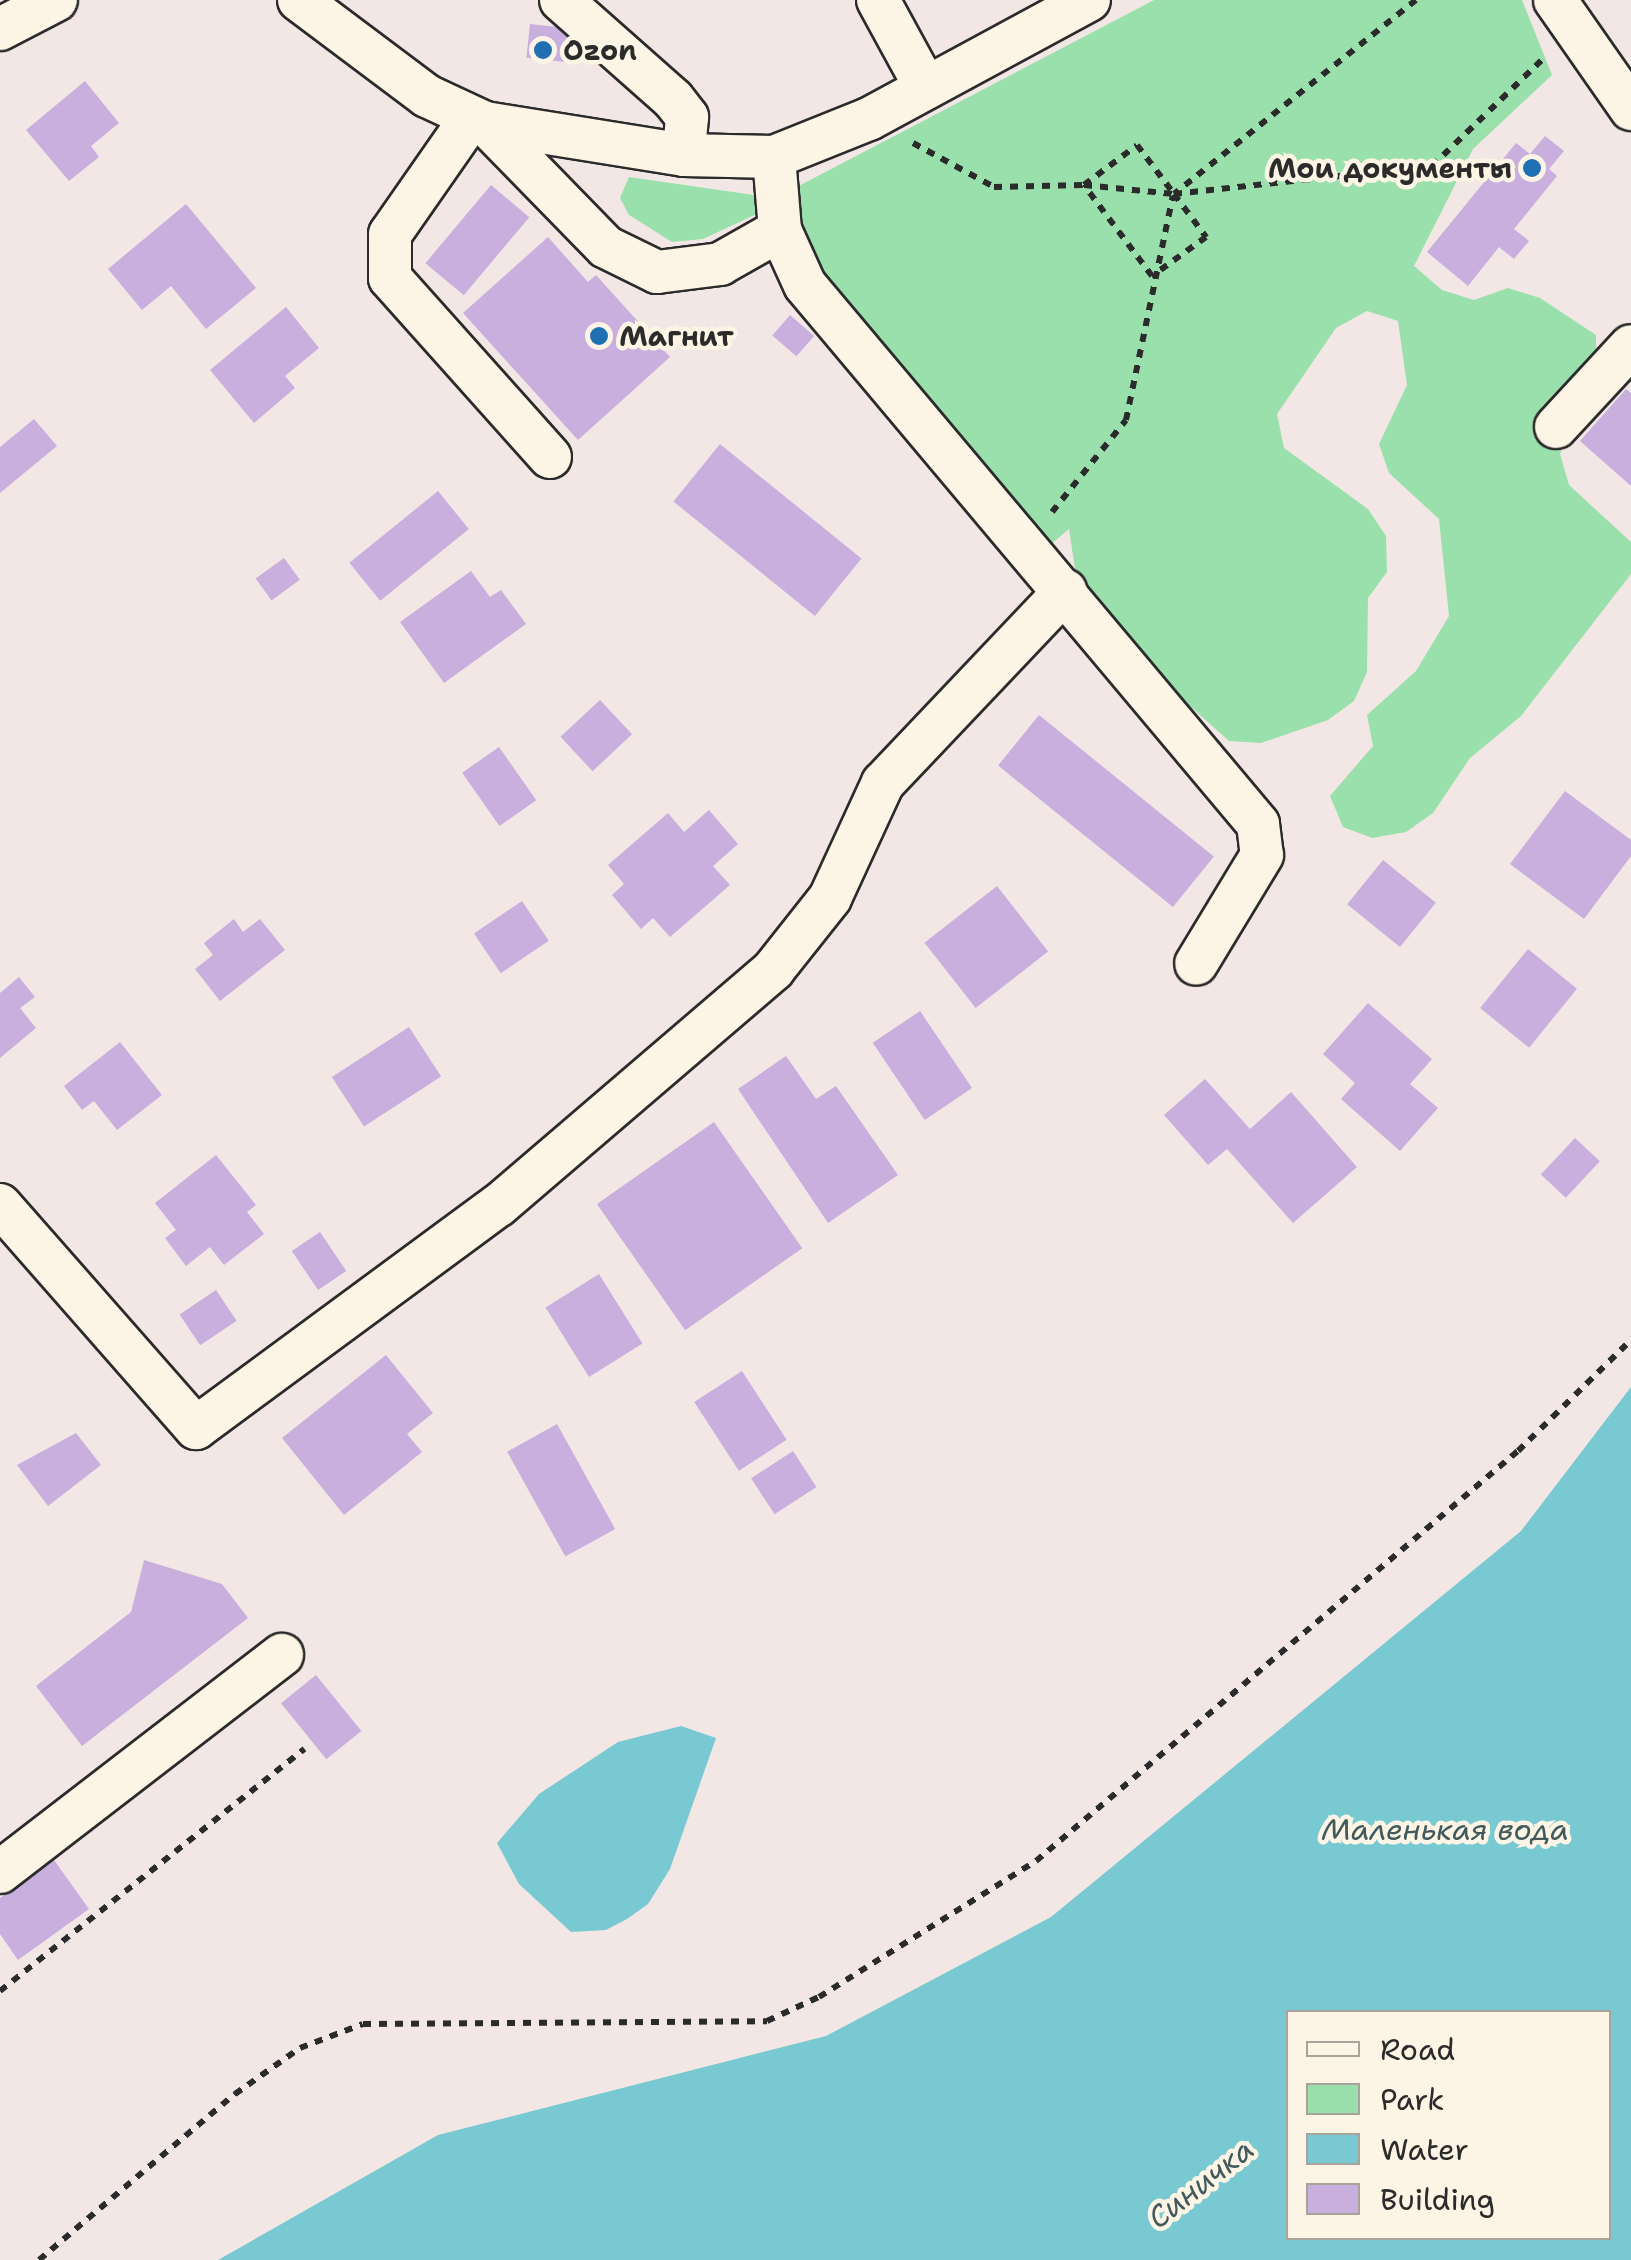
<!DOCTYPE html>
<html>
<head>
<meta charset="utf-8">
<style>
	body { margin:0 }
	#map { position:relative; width:1631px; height:2260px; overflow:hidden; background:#f2e7e4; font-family:"Shantell Sans",sans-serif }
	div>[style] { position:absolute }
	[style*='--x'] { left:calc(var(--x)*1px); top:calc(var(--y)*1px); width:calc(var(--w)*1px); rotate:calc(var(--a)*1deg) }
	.green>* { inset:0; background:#9ae0ac }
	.water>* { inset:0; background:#78c9d2 }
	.building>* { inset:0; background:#c8afde; transform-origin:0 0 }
	.path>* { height:6px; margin-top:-3px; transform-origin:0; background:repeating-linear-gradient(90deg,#2b2b2b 0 8px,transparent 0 16px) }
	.roads { filter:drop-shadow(2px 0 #2b2b2b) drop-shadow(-2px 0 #2b2b2b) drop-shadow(0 2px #2b2b2b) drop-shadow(0 -2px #2b2b2b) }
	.minor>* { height:42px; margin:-21px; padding:0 21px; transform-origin:21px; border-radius:21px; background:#fcf5e5 }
	.dots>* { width:28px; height:28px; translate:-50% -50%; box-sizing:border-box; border:5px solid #fcf5e5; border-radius:50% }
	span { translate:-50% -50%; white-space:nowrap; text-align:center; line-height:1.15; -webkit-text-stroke:9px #fcf5e5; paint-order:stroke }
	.poi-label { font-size:28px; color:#2b2b2b; font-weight:700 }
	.left { translate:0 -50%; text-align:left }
	.right { translate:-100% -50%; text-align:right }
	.water-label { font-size:30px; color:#425a5d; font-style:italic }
	.legend { position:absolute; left:1286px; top:2010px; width:325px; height:230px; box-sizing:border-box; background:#fcf5e5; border:2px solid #a8a49b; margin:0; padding:12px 18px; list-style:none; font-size:30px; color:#2b2b2b }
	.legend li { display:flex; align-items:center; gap:20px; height:50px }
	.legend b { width:50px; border:2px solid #a8a49b }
</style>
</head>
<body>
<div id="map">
	<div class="green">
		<i style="clip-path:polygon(1154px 0,1522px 0,1552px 75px,1473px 149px,1414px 266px,1442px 290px,1474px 300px,1508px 288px,1540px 298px,1596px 335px,1596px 367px,1560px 454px,1569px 485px,1631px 542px,1631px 574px,1521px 716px,1470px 758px,1433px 813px,1406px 832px,1372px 838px,1343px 827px,1330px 796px,1373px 746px,1367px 715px,1416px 671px,1449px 616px,1439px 519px,1389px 473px,1379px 444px,1407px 385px,1398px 321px,1367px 311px,1336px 328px,1277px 414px,1284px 448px,1368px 509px,1386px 536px,1387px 572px,1368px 598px,1367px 672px,1354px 701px,1328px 720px,1261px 743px,1229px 741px,1135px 657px,1076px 576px,1069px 529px,1049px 546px,808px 267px,793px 189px)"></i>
		<i style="clip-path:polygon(629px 177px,754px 195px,763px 198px,763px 211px,703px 239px,672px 242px,629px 215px,620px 198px)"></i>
	</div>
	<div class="water">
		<i style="clip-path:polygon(evenodd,1631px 1387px,1631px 2260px,218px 2260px,438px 2135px,826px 2036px,1051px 1917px,1521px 1531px,1631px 1387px,1608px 2012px,1608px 2238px,1288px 2238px,1288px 2012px,1608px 2012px)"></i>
		<i style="clip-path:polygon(681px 1726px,716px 1738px,670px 1869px,648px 1904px,627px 1919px,606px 1930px,571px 1932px,519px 1884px,497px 1843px,539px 1794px,618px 1742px)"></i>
	</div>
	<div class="building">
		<i style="left:530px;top:24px;width:47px;height:34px;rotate:6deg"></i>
		<i style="clip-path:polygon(85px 81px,119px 123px,91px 146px,99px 157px,69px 181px,26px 130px)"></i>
		<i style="clip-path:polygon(1545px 136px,1564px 151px,1549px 169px,1557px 176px,1514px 229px,1529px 241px,1514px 259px,1499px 247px,1468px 286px,1427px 252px,1516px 143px,1530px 154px)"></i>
		<i style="left:491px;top:185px;width:50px;height:102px;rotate:40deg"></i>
		<i style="clip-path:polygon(186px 204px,256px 288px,206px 329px,171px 286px,142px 310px,108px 269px)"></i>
		<i style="clip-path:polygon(548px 237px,588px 282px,596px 275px,670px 357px,578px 440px,463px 313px)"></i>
		<i style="clip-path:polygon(286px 307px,319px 348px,285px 376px,295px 388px,254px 423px,210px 370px)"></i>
		<i style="left:790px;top:315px;width:32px;height:27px;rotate:41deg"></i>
		<i style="clip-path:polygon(1626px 389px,1631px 393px,1631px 486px,1580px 441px)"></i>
		<i style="clip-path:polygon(34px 419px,57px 446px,0 493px,0 447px)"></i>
		<i style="left:720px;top:444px;width:182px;height:74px;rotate:39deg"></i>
		<i style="left:438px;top:491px;width:49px;height:114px;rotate:51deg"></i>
		<i style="left:284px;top:558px;width:27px;height:35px;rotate:54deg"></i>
		<i style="clip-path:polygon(471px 571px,490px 597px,501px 590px,526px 624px,444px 683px,400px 622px)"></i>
		<i style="left:600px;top:700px;width:47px;height:54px;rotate:47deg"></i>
		<i style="left:1039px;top:715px;width:225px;height:65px;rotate:39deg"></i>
		<i style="left:499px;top:747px;width:65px;height:45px;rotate:55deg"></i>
		<i style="clip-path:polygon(1565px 791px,1631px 840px,1631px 856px,1584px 919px,1510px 864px)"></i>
		<i style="clip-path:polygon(709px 810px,738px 844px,713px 866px,730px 885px,670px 937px,653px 918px,641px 929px,612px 895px,624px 884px,608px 865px,668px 813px,684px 832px)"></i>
		<i style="left:1383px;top:860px;width:68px;height:57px;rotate:39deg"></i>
		<i style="left:997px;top:886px;width:83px;height:92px;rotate:52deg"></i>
		<i style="left:522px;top:901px;width:48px;height:58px;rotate:56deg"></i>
		<i style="clip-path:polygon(234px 919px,243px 932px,260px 919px,285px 950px,220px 1001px,195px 969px,213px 955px,204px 943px)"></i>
		<i style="left:1528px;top:949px;width:63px;height:76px;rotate:39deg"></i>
		<i style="clip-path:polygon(19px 977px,35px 997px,20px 1008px,36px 1028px,0 1058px,0 993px)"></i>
		<i style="clip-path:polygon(1368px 1003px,1432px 1059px,1410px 1084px,1438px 1108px,1400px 1151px,1341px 1099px,1355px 1083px,1323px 1054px)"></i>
		<i style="left:920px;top:1011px;width:93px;height:57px;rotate:56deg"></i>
		<i style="left:409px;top:1027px;width:59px;height:92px;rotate:57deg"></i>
		<i style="clip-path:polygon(120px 1042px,162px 1095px,117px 1130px,94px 1101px,82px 1110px,64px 1086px)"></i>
		<i style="clip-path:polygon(786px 1056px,816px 1099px,836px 1086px,898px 1175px,828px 1223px,738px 1089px)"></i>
		<i style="clip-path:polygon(1205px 1079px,1250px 1129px,1291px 1092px,1357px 1167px,1293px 1223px,1227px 1149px,1208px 1165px,1164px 1115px)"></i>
		<i style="left:714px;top:1122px;width:154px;height:143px;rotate:55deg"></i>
		<i style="left:1575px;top:1138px;width:34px;height:50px;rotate:43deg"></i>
		<i style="clip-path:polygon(216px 1155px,256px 1205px,247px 1212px,264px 1234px,224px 1265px,210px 1247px,186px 1266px,165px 1238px,176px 1230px,155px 1203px)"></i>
		<i style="left:320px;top:1232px;width:47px;height:34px;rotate:56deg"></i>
		<i style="left:599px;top:1274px;width:82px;height:63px;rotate:58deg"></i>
		<i style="left:216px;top:1290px;width:37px;height:44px;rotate:56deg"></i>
		<i style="clip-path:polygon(386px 1355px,433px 1413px,407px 1434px,422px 1452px,344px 1515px,282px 1438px)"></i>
		<i style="left:742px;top:1371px;width:82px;height:57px;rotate:57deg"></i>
		<i style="left:557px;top:1424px;width:120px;height:57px;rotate:61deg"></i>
		<i style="clip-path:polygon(76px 1433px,101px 1465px,48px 1506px,17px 1465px)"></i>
		<i style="left:793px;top:1451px;width:43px;height:50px;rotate:57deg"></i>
		<i style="clip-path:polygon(144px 1560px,222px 1584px,248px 1618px,82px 1746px,36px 1686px,131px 1612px)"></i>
		<i style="left:316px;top:1675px;width:72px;height:45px;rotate:51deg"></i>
		<i style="clip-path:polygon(54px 1860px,89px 1909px,18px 1960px,0 1934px,0 1898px)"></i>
	</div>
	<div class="path">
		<i style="--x:1416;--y:0;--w:310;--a:141.3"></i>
		<i style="--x:1174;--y:194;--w:260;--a:-6.2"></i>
		<i style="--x:1432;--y:166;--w:158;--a:-44"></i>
		<i style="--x:913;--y:143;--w:92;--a:28.5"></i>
		<i style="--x:994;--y:187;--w:90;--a:-1.3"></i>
		<i style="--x:1084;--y:185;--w:90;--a:5.7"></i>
		<i style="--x:1174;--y:194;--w:54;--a:53.3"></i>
		<i style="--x:1206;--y:237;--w:67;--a:144.2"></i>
		<i style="--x:1152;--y:276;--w:114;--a:-126.8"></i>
		<i style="--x:1084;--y:185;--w:66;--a:-37"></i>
		<i style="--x:1137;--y:145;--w:61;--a:52.9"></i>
		<i style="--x:1052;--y:512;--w:118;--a:-51.2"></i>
		<i style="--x:1126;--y:420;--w:229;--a:-78.2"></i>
		<i style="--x:0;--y:1991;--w:389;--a:-38.5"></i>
		<i style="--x:39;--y:2260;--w:257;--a:-40.3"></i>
		<i style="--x:235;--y:2094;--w:80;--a:-35.3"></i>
		<i style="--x:300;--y:2048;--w:67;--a:-20.9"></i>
		<i style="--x:363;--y:2024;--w:404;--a:-0.4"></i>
		<i style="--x:767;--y:2021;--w:57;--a:-24.8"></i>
		<i style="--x:819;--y:1997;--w:256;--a:-32.1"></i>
		<i style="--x:1036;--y:1861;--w:633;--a:-40.39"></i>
		<i style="--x:1518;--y:1451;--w:158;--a:-44.5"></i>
	</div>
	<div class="roads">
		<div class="minor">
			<i style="--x:299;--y:0;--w:160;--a:36.9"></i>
			<i style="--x:427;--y:96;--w:64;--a:25"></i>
			<i style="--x:485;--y:123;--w:202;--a:9.1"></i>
			<i style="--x:684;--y:155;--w:90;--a:1.3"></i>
			<i style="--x:774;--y:157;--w:102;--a:-21.8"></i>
			<i style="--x:869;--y:119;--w:250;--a:-28.4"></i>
			<i style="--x:561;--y:0;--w:149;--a:41.5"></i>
			<i style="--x:673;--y:99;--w:23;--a:52"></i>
			<i style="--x:687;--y:117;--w:38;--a:95"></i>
			<i style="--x:878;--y:0;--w:100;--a:61.4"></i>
			<i style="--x:1555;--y:0;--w:133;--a:55.1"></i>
			<i style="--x:0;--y:29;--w:63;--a:-27.4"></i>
			<i style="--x:471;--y:118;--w:141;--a:124.9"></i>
			<i style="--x:390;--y:234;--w:44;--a:90"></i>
			<i style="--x:390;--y:278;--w:240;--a:48.2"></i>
			<i style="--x:485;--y:123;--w:173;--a:45.7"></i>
			<i style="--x:606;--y:247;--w:57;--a:26.1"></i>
			<i style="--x:657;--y:272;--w:64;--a:-7.2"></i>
			<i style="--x:720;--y:264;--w:69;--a:-29.5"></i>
			<i style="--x:780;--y:230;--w:73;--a:-94.7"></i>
			<i style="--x:780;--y:230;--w:60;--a:65.6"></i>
			<i style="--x:805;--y:285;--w:704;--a:49.95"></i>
			<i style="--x:1258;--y:824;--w:31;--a:83"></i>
			<i style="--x:1262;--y:855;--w:127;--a:121.2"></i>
			<i style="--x:1556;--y:427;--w:110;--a:-47.2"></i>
			<i style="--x:0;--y:1205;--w:297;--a:48.7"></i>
			<i style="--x:196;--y:1428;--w:376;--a:-36.4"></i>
			<i style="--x:499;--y:1205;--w:361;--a:-40.6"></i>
			<i style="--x:773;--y:970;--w:92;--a:-51.6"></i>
			<i style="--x:830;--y:898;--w:127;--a:-65.3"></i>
			<i style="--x:883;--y:783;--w:265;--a:-46.5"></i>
			<i style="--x:0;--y:1872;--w:356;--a:-37.6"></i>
		</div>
	</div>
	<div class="dots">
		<i style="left:543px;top:50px;background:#1f6fb2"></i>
		<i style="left:1532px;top:168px;background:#1f6fb2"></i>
		<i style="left:599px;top:336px;background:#1f6fb2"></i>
	</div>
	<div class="poi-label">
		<span class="left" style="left:563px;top:50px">Ozon</span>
		<span class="right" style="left:1512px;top:168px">Мои документы</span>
		<span class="left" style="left:619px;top:336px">Магнит</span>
	</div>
	<div class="water-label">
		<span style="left:1445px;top:1830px">Маленькая вода</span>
		<span style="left:1201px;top:2184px;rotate:-38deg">Синичка</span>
	</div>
	<ul class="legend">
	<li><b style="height:12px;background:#fcf5e5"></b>Road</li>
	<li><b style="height:28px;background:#9ae0ac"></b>Park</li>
	<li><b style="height:28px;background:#78c9d2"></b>Water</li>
	<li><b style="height:28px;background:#c8afde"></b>Building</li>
	</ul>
</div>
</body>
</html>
